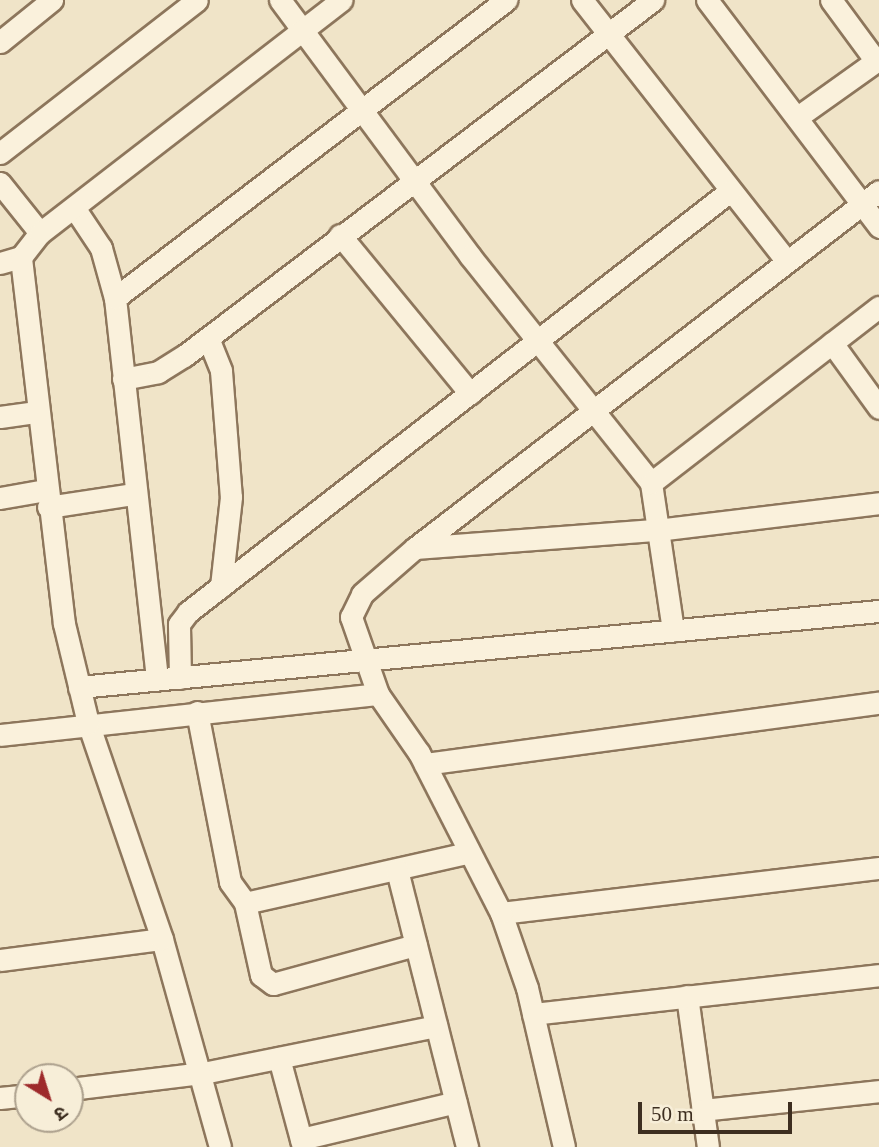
<!DOCTYPE html>
<html>
<head>
<meta charset="utf-8">
<style>
	body { margin:0 }
	#map { position:relative; width:879px; height:1147px; overflow:hidden; background:#f0e4c8; font-family:"Times New Roman","Noto Sans Devanagari",serif }
	div>[style] { position:absolute }
	[style*='--x'] { left:calc(var(--x)*1px); top:calc(var(--y)*1px); width:calc(var(--w)*1px); rotate:calc(var(--a)*1deg) }
	.roads { filter:drop-shadow(2px 0 #8d765c) drop-shadow(-2px 0 #8d765c) drop-shadow(0 2px #8d765c) drop-shadow(0 -2px #8d765c) }
	.minor>* { height:21px; margin:-10.5px; padding:0 10.5px; transform-origin:10.5px; border-radius:10.5px; background:#faf1dc }
	span { translate:-50% -50%; white-space:nowrap; text-align:center; line-height:1.15; -webkit-text-stroke:6px #f7eed8; paint-order:stroke }
	.north { position:absolute; left:14px; top:1063px; width:70px; height:70px; box-sizing:border-box; background:#f7eed8; border:2px solid #ada18e; border-radius:50%; rotate:142deg; font-size:19px; font-weight:700; line-height:28px; text-align:center; color:#3d2e20 }
	.north::after { content:''; display:block; margin:auto; width:24px; height:32px; background:#9e2a2b; clip-path:polygon(50% 0,100% 100%,50% 72%,0 100%) }
	.scale { position:absolute; left:638px; top:1102px; width:154px; height:32px; box-sizing:border-box; border:4px solid #3d2e20; border-top:0; padding-left:9px; font-size:21px; line-height:24px; white-space:nowrap; color:#3d2e20; -webkit-text-stroke:5px #f7eed8; paint-order:stroke }
</style>
</head>
<body>
<div id="map">
	<div class="roads">
		<div class="minor">
			<i style="--x:280;--y:0;--w:319;--a:53.4"></i>
			<i style="--x:470;--y:256;--w:290;--a:51.4"></i>
			<i style="--x:651;--y:483;--w:149;--a:81.5"></i>
			<i style="--x:582;--y:0;--w:332;--a:51.9"></i>
			<i style="--x:707;--y:0;--w:285;--a:52.8"></i>
			<i style="--x:831;--y:0;--w:76;--a:53.6"></i>
			<i style="--x:0;--y:42;--w:67;--a:-38.9"></i>
			<i style="--x:799;--y:116;--w:98;--a:-35.5"></i>
			<i style="--x:0;--y:153;--w:249;--a:-37.8"></i>
			<i style="--x:0;--y:183;--w:64;--a:51.3"></i>
			<i style="--x:75;--y:209;--w:47;--a:56.3"></i>
			<i style="--x:101;--y:248;--w:52;--a:74.4"></i>
			<i style="--x:115;--y:298;--w:384;--a:83.7"></i>
			<i style="--x:340;--y:235;--w:205;--a:50.6"></i>
			<i style="--x:0;--y:263;--w:22;--a:-16"></i>
			<i style="--x:115;--y:298;--w:492;--a:-37.3"></i>
			<i style="--x:208;--y:338;--w:35;--a:68"></i>
			<i style="--x:221;--y:371;--w:126;--a:85.5"></i>
			<i style="--x:231;--y:497;--w:90;--a:96.4"></i>
			<i style="--x:832;--y:343;--w:80;--a:54.1"></i>
			<i style="--x:123;--y:379;--w:36;--a:-11"></i>
			<i style="--x:158;--y:372;--w:31;--a:-32"></i>
			<i style="--x:184;--y:356;--w:589;--a:-37.2"></i>
			<i style="--x:0;--y:417;--w:37;--a:-8"></i>
			<i style="--x:651;--y:483;--w:288;--a:-37.7"></i>
			<i style="--x:0;--y:498;--w:47;--a:-9.9"></i>
			<i style="--x:48;--y:507;--w:87;--a:-8.6"></i>
			<i style="--x:415;--y:548;--w:243;--a:-4.3"></i>
			<i style="--x:657;--y:530;--w:224;--a:-6.9"></i>
			<i style="--x:180;--y:678;--w:54;--a:-91.1"></i>
			<i style="--x:179;--y:624;--w:15;--a:-53"></i>
			<i style="--x:188;--y:612;--w:686;--a:-37.84"></i>
			<i style="--x:79;--y:687;--w:804;--a:-5.43"></i>
			<i style="--x:197;--y:712;--w:173;--a:79"></i>
			<i style="--x:230;--y:882;--w:26;--a:54"></i>
			<i style="--x:245;--y:903;--w:228;--a:-12.7"></i>
			<i style="--x:0;--y:735;--w:380;--a:-6.2"></i>
			<i style="--x:425;--y:764;--w:458;--a:-7.7"></i>
			<i style="--x:397;--y:870;--w:286;--a:75.8"></i>
			<i style="--x:245;--y:903;--w:74;--a:77.5"></i>
			<i style="--x:261;--y:975;--w:15;--a:37"></i>
			<i style="--x:273;--y:984;--w:148;--a:-15.3"></i>
			<i style="--x:501;--y:913;--w:381;--a:-6.8"></i>
			<i style="--x:0;--y:960;--w:163;--a:-7.4"></i>
			<i style="--x:687;--y:996;--w:152;--a:82.1"></i>
			<i style="--x:533;--y:1014;--w:348;--a:-6.4"></i>
			<i style="--x:279;--y:1058;--w:92;--a:74.9"></i>
			<i style="--x:70;--y:1089;--w:134;--a:-6.9"></i>
			<i style="--x:203;--y:1073;--w:238;--a:-11.4"></i>
			<i style="--x:0;--y:1098;--w:28;--a:-6"></i>
			<i style="--x:702;--y:1110;--w:178;--a:-6.1"></i>
			<i style="--x:301;--y:1139;--w:159;--a:-13.4"></i>
			<i style="--x:220;--y:1147;--w:216;--a:-105.6"></i>
			<i style="--x:162;--y:939;--w:228;--a:-108.9"></i>
			<i style="--x:88;--y:723;--w:102;--a:-103.6"></i>
			<i style="--x:64;--y:624;--w:370;--a:-96.7"></i>
			<i style="--x:21;--y:257;--w:31;--a:-52"></i>
			<i style="--x:40;--y:233;--w:381;--a:-37.7"></i>
			<i style="--x:564;--y:1147;--w:163;--a:-103.1"></i>
			<i style="--x:527;--y:988;--w:79;--a:-109.1"></i>
			<i style="--x:501;--y:913;--w:180;--a:-117.1"></i>
			<i style="--x:419;--y:753;--w:72;--a:-124.8"></i>
			<i style="--x:378;--y:694;--w:82;--a:-109.3"></i>
			<i style="--x:351;--y:617;--w:25;--a:-64"></i>
			<i style="--x:362;--y:594;--w:70;--a:-41"></i>
			<i style="--x:415;--y:548;--w:585;--a:-37.57"></i>
		</div>
	</div>
	<div class="north">उ</div>
	<div class="scale">50 m</div>
</div>
</body>
</html>
